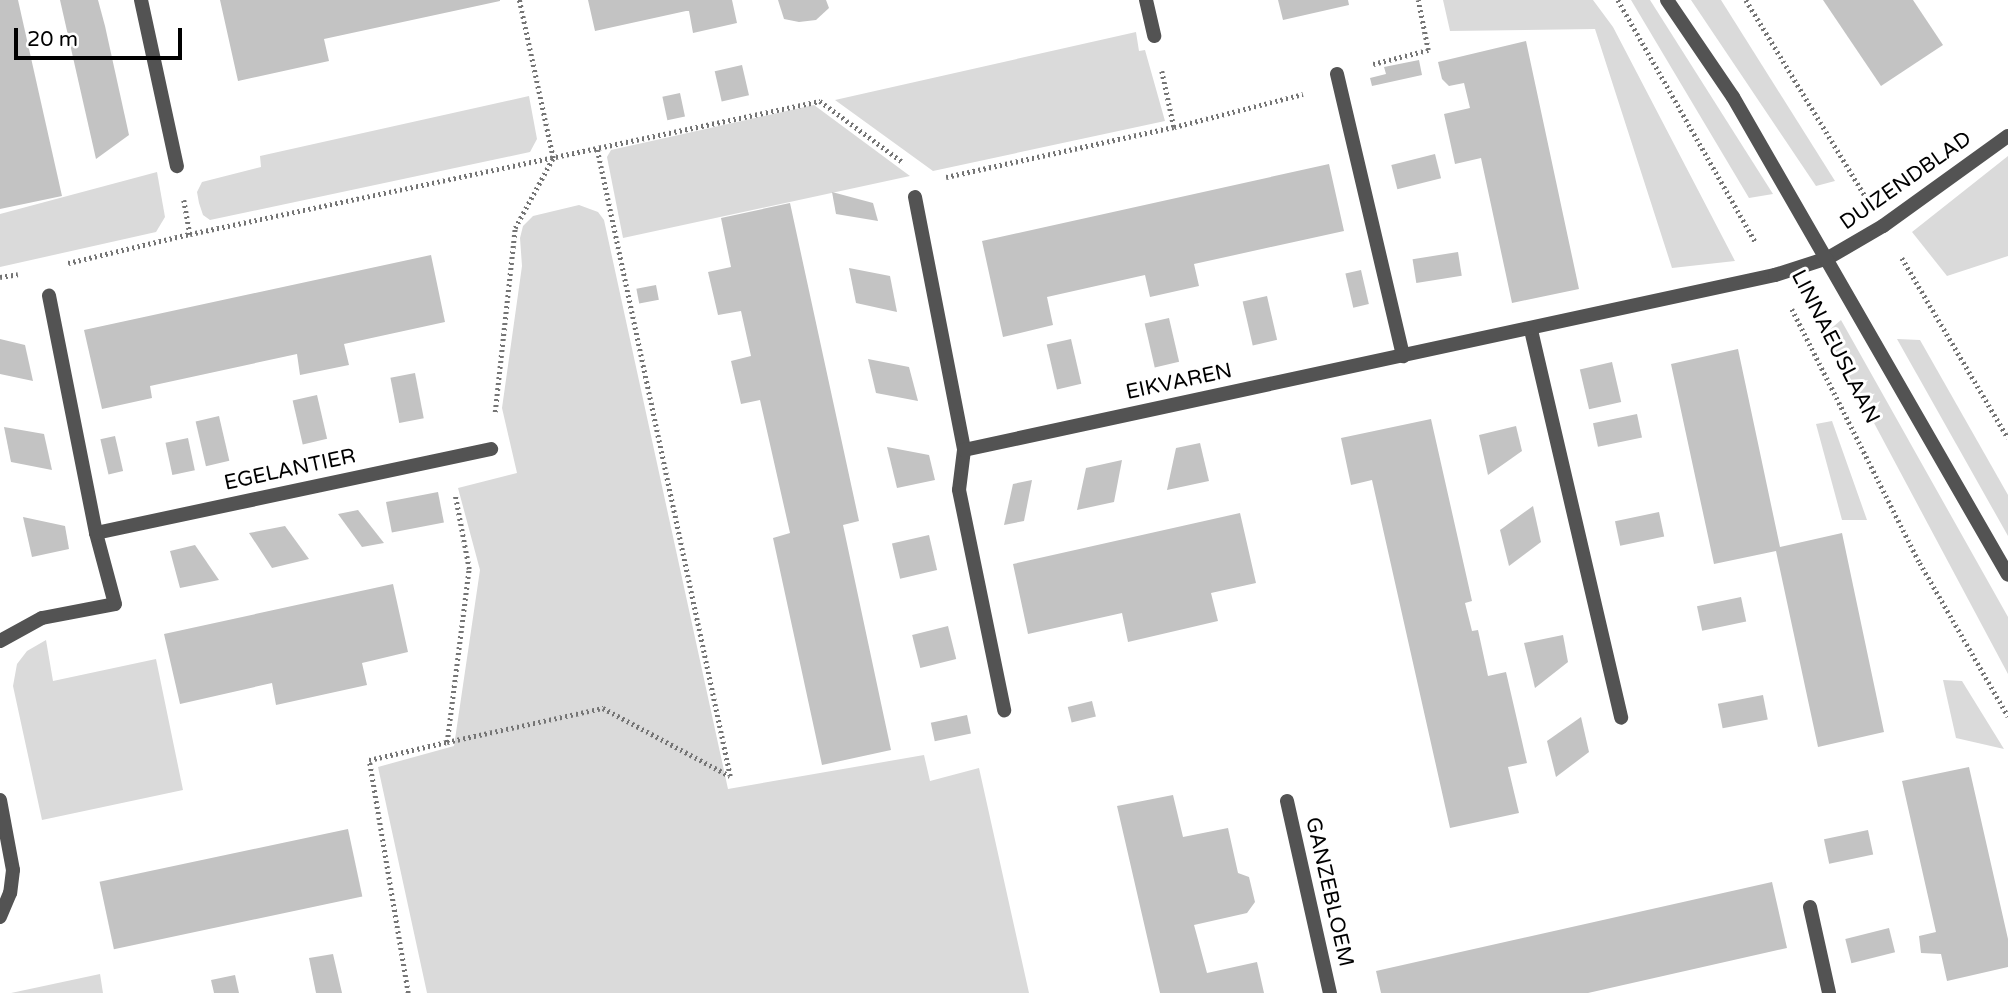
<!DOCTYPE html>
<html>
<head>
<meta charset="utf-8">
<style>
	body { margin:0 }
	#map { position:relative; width:2008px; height:993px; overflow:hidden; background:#fff; font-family:"Varela Round",sans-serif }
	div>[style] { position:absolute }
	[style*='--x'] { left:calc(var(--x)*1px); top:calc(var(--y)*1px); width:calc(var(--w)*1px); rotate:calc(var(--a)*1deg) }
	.green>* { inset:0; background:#dadada }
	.building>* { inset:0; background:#c3c3c3; transform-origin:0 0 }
	.path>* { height:4.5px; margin-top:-2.25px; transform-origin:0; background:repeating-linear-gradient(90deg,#757575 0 2px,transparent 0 5.5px) }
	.service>* { height:14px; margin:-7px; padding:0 7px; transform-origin:7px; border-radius:7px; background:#535353 }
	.minor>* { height:14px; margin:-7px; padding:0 7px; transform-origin:7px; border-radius:7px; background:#535353 }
	.tertiary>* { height:14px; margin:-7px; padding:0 7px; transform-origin:7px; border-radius:7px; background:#535353 }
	span { translate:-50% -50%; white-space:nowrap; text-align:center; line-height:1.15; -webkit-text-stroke:6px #fff; paint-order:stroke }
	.street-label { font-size:21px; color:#000 }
	.scale { position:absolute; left:14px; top:28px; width:168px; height:32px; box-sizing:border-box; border:4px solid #000; border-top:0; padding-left:9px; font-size:21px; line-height:24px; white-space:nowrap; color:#000; -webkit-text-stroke:5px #fff; paint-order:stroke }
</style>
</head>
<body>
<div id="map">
	<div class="green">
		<i style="clip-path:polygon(1443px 0,1593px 0,1613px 27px,1735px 261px,1672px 268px,1595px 29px,1450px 31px)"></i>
		<i style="clip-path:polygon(1631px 0,1650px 0,1773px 194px,1749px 198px)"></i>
		<i style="clip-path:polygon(1691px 0,1721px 0,1835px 181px,1816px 186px)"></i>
		<i style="clip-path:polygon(1136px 32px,1139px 51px,1145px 50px,1165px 121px,933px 171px,835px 100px)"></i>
		<i style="clip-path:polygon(529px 96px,537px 139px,530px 152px,210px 220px,203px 215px,199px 203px,197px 192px,202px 182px,261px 167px,260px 156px)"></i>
		<i style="clip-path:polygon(814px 105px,910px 176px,623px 238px,607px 157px,611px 150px)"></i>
		<i style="clip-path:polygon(2008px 156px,2008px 256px,1947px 276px,1912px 232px)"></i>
		<i style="clip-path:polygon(157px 172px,165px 217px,156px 232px,0 267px,0 214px)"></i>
		<i style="clip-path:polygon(579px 205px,598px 212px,604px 220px,728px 789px,924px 755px,930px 781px,979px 768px,1029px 993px,427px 993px,378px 767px,454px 746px,480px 570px,458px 488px,517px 473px,502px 408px,522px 266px,520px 238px,523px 226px,533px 216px)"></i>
		<i style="clip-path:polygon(1841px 320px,2008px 617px,2008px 674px,1826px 333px)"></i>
		<i style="clip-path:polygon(1897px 339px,1920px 340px,2008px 495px,2008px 536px)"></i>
		<i style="clip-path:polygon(1832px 421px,1867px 520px,1842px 520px,1816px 424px)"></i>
		<i style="clip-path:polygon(46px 640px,53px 681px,156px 659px,183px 790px,42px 820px,13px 686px,17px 664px,27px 651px)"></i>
		<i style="clip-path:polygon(1943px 680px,1962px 681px,2004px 749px,1956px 738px)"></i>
		<i style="clip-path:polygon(100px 974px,103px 993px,11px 993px)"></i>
	</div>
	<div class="building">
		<i style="clip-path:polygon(0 0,18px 0,62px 196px,0 209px)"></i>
		<i style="clip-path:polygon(60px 0,98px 0,105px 26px,129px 135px,96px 159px)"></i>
		<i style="clip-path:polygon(220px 0,500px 0,500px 1px,324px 39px,329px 61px,238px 81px)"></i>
		<i style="clip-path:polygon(588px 0,732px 0,737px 23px,693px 33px,689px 11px,686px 11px,595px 31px)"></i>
		<i style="clip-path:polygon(778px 0,826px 0,829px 8px,816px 20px,799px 22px,784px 19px)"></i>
		<i style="clip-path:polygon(1278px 0,1348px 0,1349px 5px,1283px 20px)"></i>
		<i style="clip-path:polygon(1823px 0,1913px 0,1943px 45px,1881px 86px)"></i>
		<i style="clip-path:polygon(1526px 41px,1579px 289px,1512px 303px,1481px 158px,1455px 164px,1444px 114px,1470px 108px,1464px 83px,1449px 86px,1442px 79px,1438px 62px)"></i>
		<i style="clip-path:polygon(1419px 60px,1422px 75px,1372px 86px,1370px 78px,1386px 74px,1384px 67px)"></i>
		<i style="left:742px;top:65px;width:31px;height:28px;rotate:77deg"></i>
		<i style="left:680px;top:93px;width:24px;height:18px;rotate:78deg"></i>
		<i style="left:1435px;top:154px;width:25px;height:45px;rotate:76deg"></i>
		<i style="clip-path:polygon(1329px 164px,1344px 231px,1194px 264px,1199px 286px,1150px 297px,1145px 275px,1047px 297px,1053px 325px,1003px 337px,982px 241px)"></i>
		<i style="clip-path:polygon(832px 192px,873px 203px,878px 221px,836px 214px)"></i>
		<i style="clip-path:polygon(790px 203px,859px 521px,843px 525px,891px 750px,822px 765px,773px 538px,790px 533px,760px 400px,741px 404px,731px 361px,751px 356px,741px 311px,718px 315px,708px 272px,731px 267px,721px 218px)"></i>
		<i style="left:1458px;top:252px;width:24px;height:46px;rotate:81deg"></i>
		<i style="clip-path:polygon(431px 255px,445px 322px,344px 344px,349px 365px,300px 375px,297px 354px,150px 386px,152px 398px,102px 409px,84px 330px)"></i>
		<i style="clip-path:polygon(849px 268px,890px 276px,897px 312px,856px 303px)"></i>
		<i style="left:1361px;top:270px;width:35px;height:16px;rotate:77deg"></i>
		<i style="left:656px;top:285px;width:15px;height:20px;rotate:79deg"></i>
		<i style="left:1267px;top:296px;width:45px;height:25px;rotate:77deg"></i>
		<i style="left:1169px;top:318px;width:45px;height:25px;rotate:77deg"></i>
		<i style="clip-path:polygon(0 339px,25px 345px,33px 381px,0 374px)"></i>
		<i style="left:1071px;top:339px;width:46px;height:25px;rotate:77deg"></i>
		<i style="clip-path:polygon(1738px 349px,1780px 547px,1842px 533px,1884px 732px,1818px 747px,1776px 551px,1714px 564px,1671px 364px)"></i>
		<i style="clip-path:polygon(868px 359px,909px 367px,918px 401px,876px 393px)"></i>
		<i style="left:1612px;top:362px;width:41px;height:33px;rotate:77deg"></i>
		<i style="left:415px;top:373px;width:46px;height:25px;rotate:79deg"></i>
		<i style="left:317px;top:395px;width:45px;height:25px;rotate:77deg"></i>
		<i style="left:1637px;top:414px;width:24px;height:45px;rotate:78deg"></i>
		<i style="left:219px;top:416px;width:46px;height:24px;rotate:77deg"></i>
		<i style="clip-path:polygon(1431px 419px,1472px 601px,1465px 603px,1472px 631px,1478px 630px,1488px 676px,1506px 672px,1527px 763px,1508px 767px,1519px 813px,1450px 828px,1372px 480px,1351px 485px,1341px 438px)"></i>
		<i style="clip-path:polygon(1516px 426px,1522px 451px,1488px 475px,1479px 435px)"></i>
		<i style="clip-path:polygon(4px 427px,44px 434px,52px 470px,11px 462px)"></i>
		<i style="left:115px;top:436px;width:36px;height:15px;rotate:77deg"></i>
		<i style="left:188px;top:438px;width:33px;height:23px;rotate:78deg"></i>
		<i style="clip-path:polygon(1200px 443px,1209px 481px,1167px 490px,1176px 448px)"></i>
		<i style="clip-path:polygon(887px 447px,929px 455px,935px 480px,897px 488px)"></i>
		<i style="clip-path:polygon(1122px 460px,1114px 502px,1077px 510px,1086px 468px)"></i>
		<i style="clip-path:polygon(1032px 480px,1024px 521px,1004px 525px,1013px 484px)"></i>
		<i style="left:438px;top:492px;width:31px;height:53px;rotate:79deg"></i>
		<i style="clip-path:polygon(1533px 506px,1541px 542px,1509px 566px,1500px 530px)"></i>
		<i style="clip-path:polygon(358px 510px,384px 543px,362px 547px,338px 514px)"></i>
		<i style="left:1659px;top:512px;width:25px;height:45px;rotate:78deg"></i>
		<i style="clip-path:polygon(1240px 513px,1256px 583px,1211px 593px,1218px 621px,1128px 642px,1122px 613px,1028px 634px,1013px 564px)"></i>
		<i style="clip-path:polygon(23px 517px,65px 526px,69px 549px,32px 557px)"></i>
		<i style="clip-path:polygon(285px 526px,309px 559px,272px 568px,249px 533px)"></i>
		<i style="left:929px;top:535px;width:36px;height:38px;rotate:77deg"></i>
		<i style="clip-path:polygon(195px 545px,219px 580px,180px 588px,170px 551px)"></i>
		<i style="clip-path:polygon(393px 584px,408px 652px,362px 663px,367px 685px,276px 705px,272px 683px,180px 704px,164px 634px)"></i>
		<i style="left:1741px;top:597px;width:25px;height:45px;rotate:78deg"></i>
		<i style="left:948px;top:626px;width:34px;height:37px;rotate:76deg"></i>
		<i style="clip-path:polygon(1563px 635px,1568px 662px,1535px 688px,1524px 643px)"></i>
		<i style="left:1763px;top:695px;width:25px;height:46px;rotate:79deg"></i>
		<i style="left:1092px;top:701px;width:16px;height:25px;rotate:76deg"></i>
		<i style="left:967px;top:715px;width:19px;height:37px;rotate:78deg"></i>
		<i style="clip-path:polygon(1581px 717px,1589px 752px,1556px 777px,1547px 741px)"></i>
		<i style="clip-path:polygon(1969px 767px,2008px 939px,2008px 967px,1947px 981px,1941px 954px,1921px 953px,1919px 936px,1936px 932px,1902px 781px)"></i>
		<i style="clip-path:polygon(1173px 795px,1183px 837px,1228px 828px,1238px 873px,1249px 877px,1255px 902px,1247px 913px,1194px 925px,1207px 973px,1257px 962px,1264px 993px,1160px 993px,1117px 806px)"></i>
		<i style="left:348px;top:829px;width:69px;height:254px;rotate:78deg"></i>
		<i style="left:1868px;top:830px;width:25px;height:45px;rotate:78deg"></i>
		<i style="clip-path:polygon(1772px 882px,1787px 948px,1588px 993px,1381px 993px,1376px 971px)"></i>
		<i style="left:1889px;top:928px;width:25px;height:45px;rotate:76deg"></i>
		<i style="clip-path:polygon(333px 954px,342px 993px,316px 993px,309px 958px)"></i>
		<i style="clip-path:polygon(235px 975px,239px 993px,214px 993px,211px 980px)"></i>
	</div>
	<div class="path">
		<i style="--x:1618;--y:0;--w:279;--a:60.4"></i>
		<i style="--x:1746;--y:0;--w:229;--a:58.7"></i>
		<i style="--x:1373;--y:64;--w:57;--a:-14.3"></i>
		<i style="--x:1428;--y:50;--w:51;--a:-101.3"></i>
		<i style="--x:1162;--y:71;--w:57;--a:77.9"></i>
		<i style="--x:1174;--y:127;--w:133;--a:-14.3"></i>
		<i style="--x:946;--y:177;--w:233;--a:-12.4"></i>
		<i style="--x:184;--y:200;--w:35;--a:80"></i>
		<i style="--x:1902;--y:258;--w:209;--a:59.5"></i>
		<i style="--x:68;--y:263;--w:125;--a:-13.4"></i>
		<i style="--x:190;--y:234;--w:644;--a:-11.92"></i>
		<i style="--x:820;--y:101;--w:104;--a:36.4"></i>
		<i style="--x:0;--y:277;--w:18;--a:-9"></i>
		<i style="--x:1792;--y:309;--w:284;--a:63.3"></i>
		<i style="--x:1920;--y:563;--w:177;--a:60.1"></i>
		<i style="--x:495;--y:412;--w:185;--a:-83.8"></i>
		<i style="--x:515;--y:228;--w:80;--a:-61.5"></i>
		<i style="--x:553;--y:158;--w:162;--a:-102.1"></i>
		<i style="--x:447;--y:742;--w:160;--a:-12.3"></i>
		<i style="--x:603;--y:708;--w:144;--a:28.2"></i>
		<i style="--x:730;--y:776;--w:641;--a:-101.98"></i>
		<i style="--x:408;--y:993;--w:236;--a:-99.5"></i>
		<i style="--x:369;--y:760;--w:80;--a:-13"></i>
		<i style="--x:447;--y:742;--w:174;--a:-82.8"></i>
		<i style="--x:469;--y:569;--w:75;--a:-100.7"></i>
	</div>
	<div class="service">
		<i style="--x:1810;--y:907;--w:88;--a:77.5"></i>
	</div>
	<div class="minor">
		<i style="--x:141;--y:0;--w:170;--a:77.8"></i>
		<i style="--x:1146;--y:0;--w:37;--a:77"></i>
		<i style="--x:1337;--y:74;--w:290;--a:76.8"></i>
		<i style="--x:915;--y:197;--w:258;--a:79"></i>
		<i style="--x:964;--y:450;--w:40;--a:97.1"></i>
		<i style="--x:959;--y:490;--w:225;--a:78.4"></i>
		<i style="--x:1531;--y:330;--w:398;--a:76.9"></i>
		<i style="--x:964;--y:450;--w:830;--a:-12.18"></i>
		<i style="--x:1775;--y:275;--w:56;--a:-17.8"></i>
		<i style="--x:1828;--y:258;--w:64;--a:-30.2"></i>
		<i style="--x:1883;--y:226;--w:154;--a:-35.8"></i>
		<i style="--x:96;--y:533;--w:404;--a:-12"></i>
		<i style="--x:0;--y:641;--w:48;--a:-28.7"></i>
		<i style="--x:42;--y:618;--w:74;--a:-10.9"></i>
		<i style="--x:115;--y:604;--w:73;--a:-105"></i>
		<i style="--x:96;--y:533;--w:242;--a:-101.2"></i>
		<i style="--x:0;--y:800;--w:71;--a:79.5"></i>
		<i style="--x:13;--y:870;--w:23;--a:97"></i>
		<i style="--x:10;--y:893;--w:26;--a:113"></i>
		<i style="--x:1287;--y:801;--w:197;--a:77.4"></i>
	</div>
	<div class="tertiary">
		<i style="--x:1667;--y:0;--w:117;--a:55.8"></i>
		<i style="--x:1733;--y:97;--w:551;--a:60.09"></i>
	</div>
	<div class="street-label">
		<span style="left:1906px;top:181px;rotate:-35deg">DUIZENDBLAD</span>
		<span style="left:1835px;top:347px;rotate:63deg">LINNAEUSLAAN</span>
		<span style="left:1179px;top:382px;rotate:-12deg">EIKVAREN</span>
		<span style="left:290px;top:470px;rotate:-12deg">EGELANTIER</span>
		<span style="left:1329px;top:892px;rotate:77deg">GANZEBLOEM</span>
	</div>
	<div class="scale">20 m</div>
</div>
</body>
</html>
